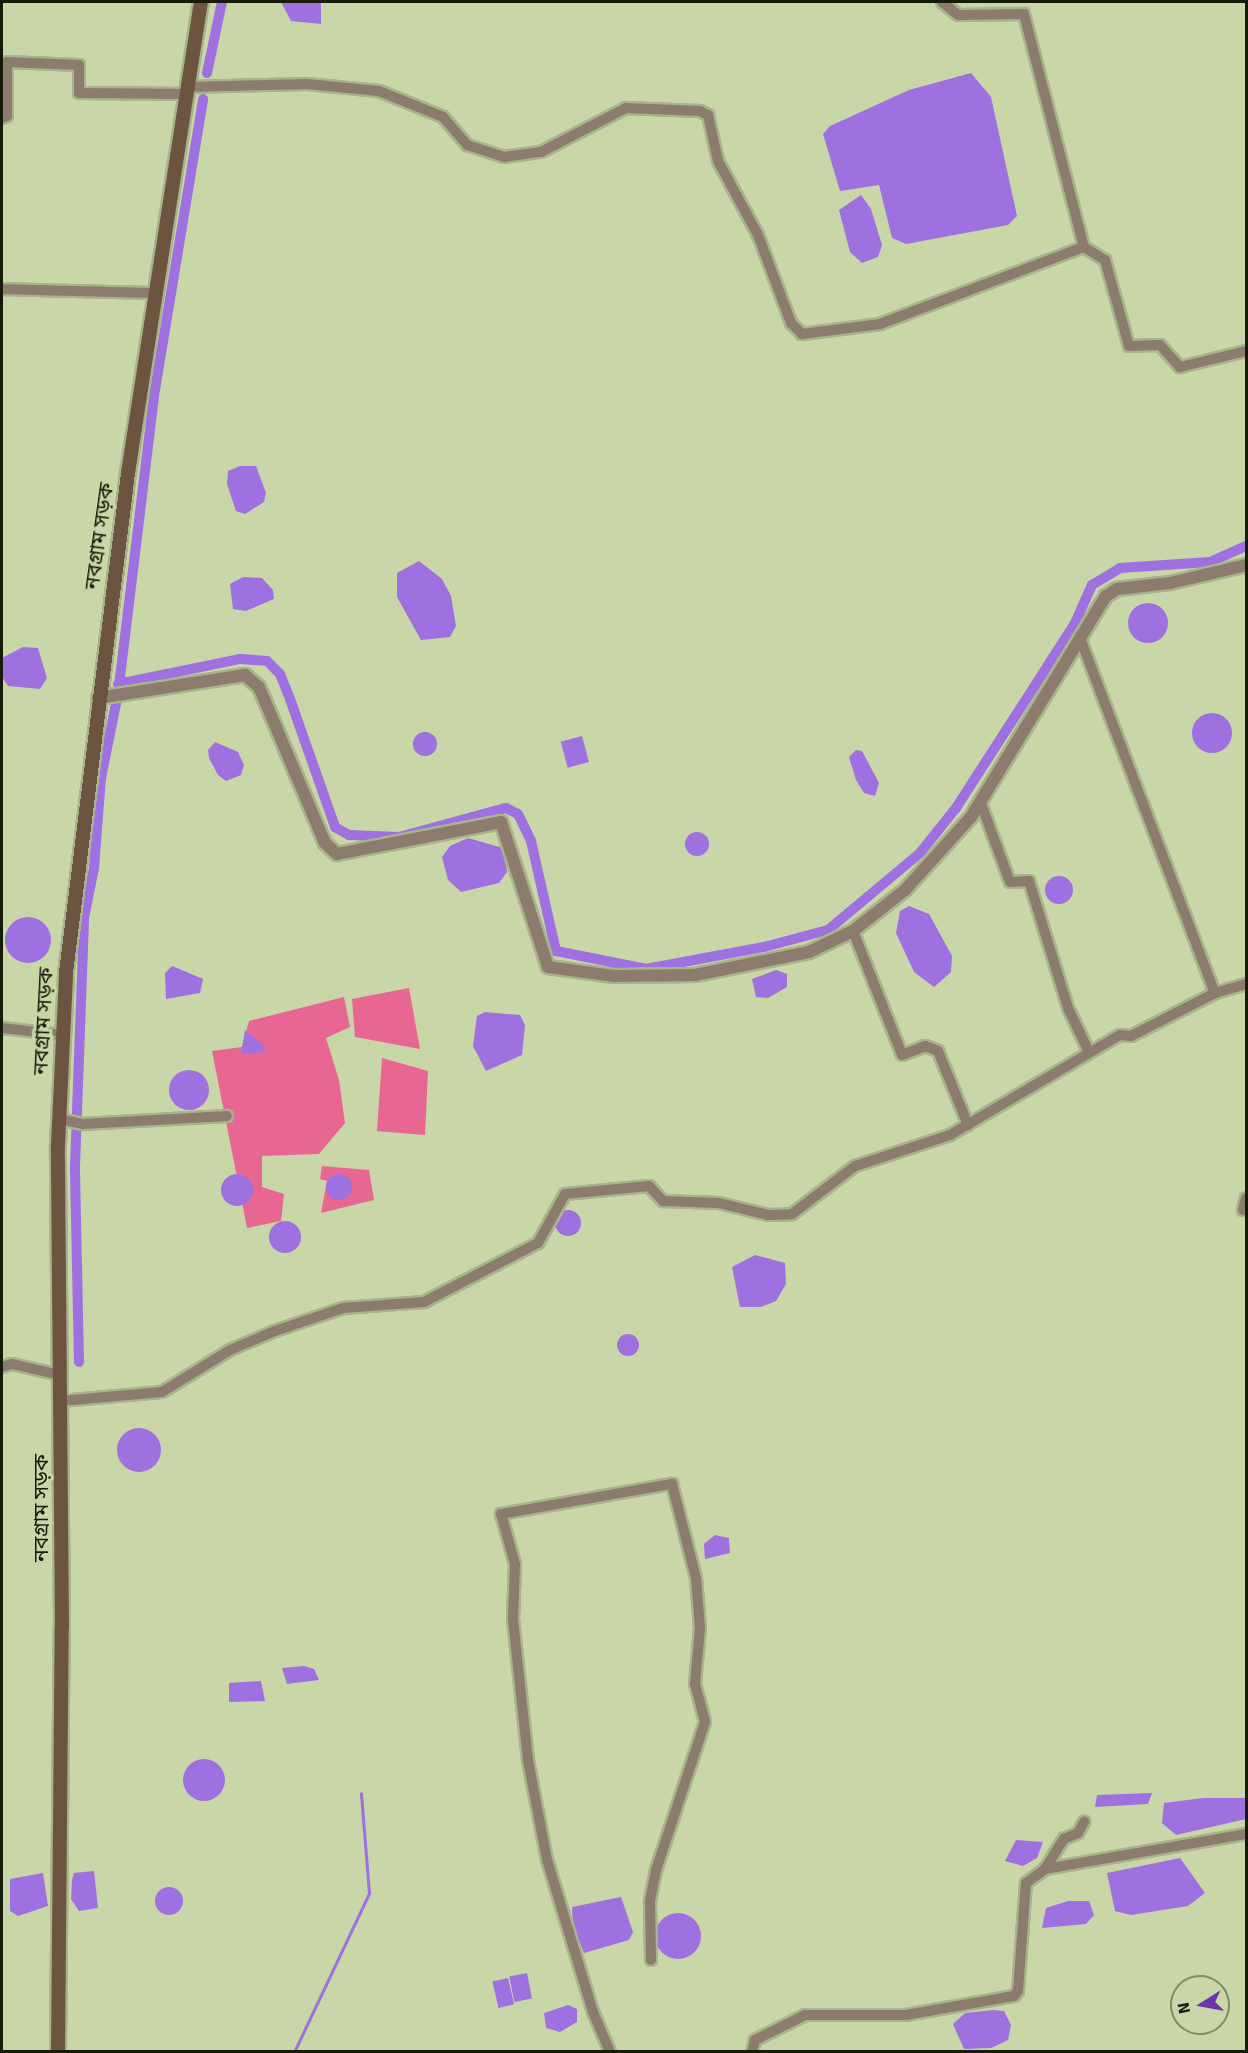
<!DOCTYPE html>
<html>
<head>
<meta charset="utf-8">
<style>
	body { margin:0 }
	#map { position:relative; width:1248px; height:2053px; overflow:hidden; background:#c8d6a8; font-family:Signika,"Noto Sans Bengali",sans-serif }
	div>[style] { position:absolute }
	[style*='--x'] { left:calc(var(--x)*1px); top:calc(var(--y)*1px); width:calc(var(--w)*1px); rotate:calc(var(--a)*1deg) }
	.forest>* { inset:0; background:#e86792 }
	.water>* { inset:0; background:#9f70df; transform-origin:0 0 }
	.round { border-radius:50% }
	.stream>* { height:3px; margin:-1.5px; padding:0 1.5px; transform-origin:1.5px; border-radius:1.5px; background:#9f70df }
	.canal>* { height:10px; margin:-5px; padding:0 5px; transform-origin:5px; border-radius:5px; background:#9f70df }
	.roads { filter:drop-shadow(2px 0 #a8b48b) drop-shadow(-2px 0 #a8b48b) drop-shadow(0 2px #a8b48b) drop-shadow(0 -2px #a8b48b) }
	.minor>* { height:10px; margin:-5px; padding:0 5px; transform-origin:5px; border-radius:5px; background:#8c7c6e }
	.tertiary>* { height:12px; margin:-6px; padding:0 6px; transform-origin:6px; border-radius:6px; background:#8c7c6e }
	.secondary>* { height:14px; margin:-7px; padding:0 7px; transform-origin:7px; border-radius:7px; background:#6c5441 }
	span { translate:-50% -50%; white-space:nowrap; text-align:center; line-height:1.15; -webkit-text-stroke:6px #c8d6a8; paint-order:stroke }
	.street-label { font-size:21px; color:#161a09 }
	.frame { position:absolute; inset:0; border:3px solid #161a09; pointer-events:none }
	.north { position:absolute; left:1170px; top:1975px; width:60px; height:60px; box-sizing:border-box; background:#c8d6a8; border:2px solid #818b68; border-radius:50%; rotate:259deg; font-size:16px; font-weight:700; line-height:24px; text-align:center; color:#161a09 }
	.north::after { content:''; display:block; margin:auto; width:21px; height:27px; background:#6d34ab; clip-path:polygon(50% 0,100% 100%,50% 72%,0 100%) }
</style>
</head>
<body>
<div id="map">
	<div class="forest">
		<i style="clip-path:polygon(409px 988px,420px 1049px,355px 1037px,352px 999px)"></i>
		<i style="clip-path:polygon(344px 997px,350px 1027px,326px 1038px,339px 1080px,345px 1123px,319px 1154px,262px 1156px,262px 1187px,284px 1194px,281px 1221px,247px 1228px,212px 1051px,242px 1047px,249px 1021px)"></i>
		<i style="clip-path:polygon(382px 1058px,428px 1071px,425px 1135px,377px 1131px)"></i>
		<i style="clip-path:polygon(322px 1166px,369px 1170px,374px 1200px,321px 1213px,327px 1181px,320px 1179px)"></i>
	</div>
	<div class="water">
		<i style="clip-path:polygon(281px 2px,321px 2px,321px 24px,291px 21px)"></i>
		<i style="clip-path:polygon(971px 73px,991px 97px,1017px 216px,1008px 225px,906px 244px,892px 238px,879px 185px,840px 191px,823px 134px,830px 126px,909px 90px)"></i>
		<i style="clip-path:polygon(861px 195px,871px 209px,882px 245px,878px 257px,862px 263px,850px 252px,839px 210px)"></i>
		<i style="clip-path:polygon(240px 466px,256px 466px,266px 493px,264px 502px,245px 514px,236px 511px,227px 484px,228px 471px)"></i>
		<i style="clip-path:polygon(419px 561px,442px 579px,451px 596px,456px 626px,450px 637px,421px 640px,397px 597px,397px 573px)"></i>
		<i style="clip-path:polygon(243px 577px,262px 578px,273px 590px,274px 599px,246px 611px,233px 609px,230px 584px)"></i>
		<i class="round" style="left:1128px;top:603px;width:40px;height:40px"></i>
		<i style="clip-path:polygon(23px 647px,38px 648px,47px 678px,40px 689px,8px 686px,2px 677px,2px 658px)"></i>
		<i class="round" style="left:1192px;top:713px;width:40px;height:40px"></i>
		<i class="round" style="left:413px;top:732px;width:24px;height:24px"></i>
		<i style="left:582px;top:736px;width:27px;height:22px;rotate:75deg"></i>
		<i style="clip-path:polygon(215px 742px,238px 752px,244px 765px,241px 775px,226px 781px,218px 775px,209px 758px,208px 750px)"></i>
		<i style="clip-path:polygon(856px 750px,862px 751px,879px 783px,875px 796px,864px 793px,856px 780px,849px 757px)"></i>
		<i class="round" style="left:685px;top:832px;width:24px;height:24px"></i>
		<i style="clip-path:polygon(468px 838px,503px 848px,507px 872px,499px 883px,461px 892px,448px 880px,442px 857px,450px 846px)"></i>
		<i class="round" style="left:1045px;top:876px;width:28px;height:28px"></i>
		<i style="clip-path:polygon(909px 906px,929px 914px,952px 956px,951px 972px,934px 987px,914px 972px,896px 933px,900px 911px)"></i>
		<i class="round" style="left:5px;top:917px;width:46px;height:46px"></i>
		<i style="clip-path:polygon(172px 966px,203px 979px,200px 993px,166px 999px,165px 973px)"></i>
		<i style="clip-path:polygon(776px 970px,787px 974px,787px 987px,768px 998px,756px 997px,752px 979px)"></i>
		<i style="clip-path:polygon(485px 1012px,520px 1015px,525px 1025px,522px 1055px,486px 1071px,473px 1046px,477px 1016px)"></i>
		<i style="clip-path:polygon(245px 1030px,262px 1044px,265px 1052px,241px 1054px)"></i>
		<i class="round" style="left:169px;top:1070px;width:40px;height:40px"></i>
		<i class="round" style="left:221px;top:1174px;width:32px;height:32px"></i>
		<i class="round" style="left:326px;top:1174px;width:26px;height:26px"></i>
		<i class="round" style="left:555px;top:1210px;width:26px;height:26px"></i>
		<i class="round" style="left:269px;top:1221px;width:32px;height:32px"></i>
		<i style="clip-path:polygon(755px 1255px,785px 1263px,786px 1284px,776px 1301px,761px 1307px,740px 1307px,732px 1267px)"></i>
		<i class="round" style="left:617px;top:1334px;width:22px;height:22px"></i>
		<i class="round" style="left:117px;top:1428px;width:44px;height:44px"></i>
		<i style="clip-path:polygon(715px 1535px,729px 1538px,730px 1553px,705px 1559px,704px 1544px)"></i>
		<i style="clip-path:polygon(304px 1666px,314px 1669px,319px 1680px,287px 1684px,282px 1668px)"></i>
		<i style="clip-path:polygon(261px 1681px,265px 1701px,229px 1702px,229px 1683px)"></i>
		<i class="round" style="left:183px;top:1759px;width:42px;height:42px"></i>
		<i style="clip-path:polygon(1152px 1793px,1148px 1804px,1095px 1807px,1097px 1795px)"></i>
		<i style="clip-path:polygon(1203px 1798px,1246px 1798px,1246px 1819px,1176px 1835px,1162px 1823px,1164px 1803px)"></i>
		<i style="clip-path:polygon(1016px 1840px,1043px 1842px,1037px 1858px,1023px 1866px,1005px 1861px)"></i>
		<i style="clip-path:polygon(1180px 1858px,1205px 1893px,1188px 1906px,1131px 1915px,1115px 1911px,1107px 1873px)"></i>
		<i style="clip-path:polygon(94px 1871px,98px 1908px,79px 1911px,71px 1899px,72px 1880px,74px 1873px)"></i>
		<i style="clip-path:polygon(43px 1873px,48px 1906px,18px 1916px,10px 1911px,10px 1879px)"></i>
		<i class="round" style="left:155px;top:1887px;width:28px;height:28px"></i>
		<i style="clip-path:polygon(621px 1897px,633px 1932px,629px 1940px,584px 1953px,573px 1926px,572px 1907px)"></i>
		<i style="clip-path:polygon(1068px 1901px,1089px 1901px,1094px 1915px,1086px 1924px,1042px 1928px,1046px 1908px)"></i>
		<i class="round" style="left:655px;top:1913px;width:46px;height:46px"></i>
		<i style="left:527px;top:1973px;width:26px;height:18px;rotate:79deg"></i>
		<i style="left:508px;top:1978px;width:27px;height:16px;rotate:77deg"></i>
		<i style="clip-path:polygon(568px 2005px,577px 2009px,577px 2022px,560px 2032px,546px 2028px,544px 2013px)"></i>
		<i style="clip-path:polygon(993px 2010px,1004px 2011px,1011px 2025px,1008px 2040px,991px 2048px,964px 2049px,953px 2024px,965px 2013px)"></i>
	</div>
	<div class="stream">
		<i style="--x:294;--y:2052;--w:176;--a:-64.7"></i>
		<i style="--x:369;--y:1893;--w:100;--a:-94.6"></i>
	</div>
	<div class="canal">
		<i style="--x:207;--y:73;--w:73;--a:-78.1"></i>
		<i style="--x:118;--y:684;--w:125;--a:-11.6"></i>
		<i style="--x:240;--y:659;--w:27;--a:4"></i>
		<i style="--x:267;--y:661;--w:18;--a:45"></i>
		<i style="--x:280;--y:674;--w:27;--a:68"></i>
		<i style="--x:290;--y:699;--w:136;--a:70.6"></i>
		<i style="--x:335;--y:827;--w:16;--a:30"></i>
		<i style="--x:349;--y:835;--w:50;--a:2.3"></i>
		<i style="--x:399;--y:837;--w:111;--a:-15.2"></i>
		<i style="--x:506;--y:808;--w:13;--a:27"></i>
		<i style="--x:518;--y:814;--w:30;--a:64"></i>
		<i style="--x:531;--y:841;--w:113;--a:77.2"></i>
		<i style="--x:556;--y:951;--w:92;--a:11.3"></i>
		<i style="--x:646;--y:969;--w:120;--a:-10.6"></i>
		<i style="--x:764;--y:947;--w:66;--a:-14.9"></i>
		<i style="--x:828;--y:930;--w:120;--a:-39.9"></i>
		<i style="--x:920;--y:853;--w:58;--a:-51.3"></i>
		<i style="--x:956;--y:808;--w:220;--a:-57.2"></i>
		<i style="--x:1075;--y:623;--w:42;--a:-65.9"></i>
		<i style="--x:1092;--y:585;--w:33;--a:-31"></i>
		<i style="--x:1120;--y:568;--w:90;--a:-3.8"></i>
		<i style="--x:1210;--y:562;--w:39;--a:-24"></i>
		<i style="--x:79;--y:1362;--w:196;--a:-91.2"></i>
		<i style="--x:75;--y:1166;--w:248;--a:-87.9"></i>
		<i style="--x:84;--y:918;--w:51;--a:-78.7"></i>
		<i style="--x:94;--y:868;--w:90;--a:-85.6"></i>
		<i style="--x:101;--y:778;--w:86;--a:-78.6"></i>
		<i style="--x:118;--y:694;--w:300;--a:-83.1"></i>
		<i style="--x:154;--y:396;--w:301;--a:-80.6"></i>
	</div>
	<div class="roads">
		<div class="minor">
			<i style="--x:942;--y:2;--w:21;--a:39"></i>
			<i style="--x:958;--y:15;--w:66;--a:-0.9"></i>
			<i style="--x:1024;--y:14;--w:241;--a:75.6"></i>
			<i style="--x:187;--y:87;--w:120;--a:-1.4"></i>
			<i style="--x:307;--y:84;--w:72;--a:5.6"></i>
			<i style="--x:379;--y:91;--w:69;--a:22.1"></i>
			<i style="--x:443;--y:117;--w:37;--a:49"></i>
			<i style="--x:467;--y:145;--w:39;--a:18"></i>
			<i style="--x:504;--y:157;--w:37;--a:-8"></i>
			<i style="--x:541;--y:152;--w:96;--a:-27.4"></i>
			<i style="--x:626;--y:108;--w:74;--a:2.3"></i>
			<i style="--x:700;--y:111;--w:9;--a:27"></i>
			<i style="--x:708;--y:115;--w:47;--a:77.7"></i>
			<i style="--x:718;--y:161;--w:84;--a:61.6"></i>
			<i style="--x:758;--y:235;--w:94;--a:69.4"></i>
			<i style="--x:791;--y:323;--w:16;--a:45"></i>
			<i style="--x:802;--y:334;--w:79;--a:-7.3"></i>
			<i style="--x:880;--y:324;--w:218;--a:-20.7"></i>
			<i style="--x:1084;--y:247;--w:25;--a:32"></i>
			<i style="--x:1105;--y:260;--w:89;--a:74.4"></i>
			<i style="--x:1129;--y:346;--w:31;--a:-2"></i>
			<i style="--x:1160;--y:345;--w:30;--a:48"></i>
			<i style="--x:1180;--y:367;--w:68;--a:-13.6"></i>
			<i style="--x:2;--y:118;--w:5;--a:-22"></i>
			<i style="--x:7;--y:116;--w:54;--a:-90"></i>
			<i style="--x:7;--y:62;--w:72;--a:2.4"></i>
			<i style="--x:79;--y:65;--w:28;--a:90"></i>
			<i style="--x:79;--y:93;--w:107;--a:0.5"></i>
			<i style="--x:2;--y:289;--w:154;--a:1.5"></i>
			<i style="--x:1080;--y:638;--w:380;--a:69.2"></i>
			<i style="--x:980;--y:801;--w:86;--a:69.7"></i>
			<i style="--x:1010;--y:882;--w:19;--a:-3"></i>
			<i style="--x:1029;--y:881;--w:133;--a:72.9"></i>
			<i style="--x:1068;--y:1008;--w:49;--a:64.5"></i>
			<i style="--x:853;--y:931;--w:133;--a:68.4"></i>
			<i style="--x:902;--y:1055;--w:25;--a:-21"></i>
			<i style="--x:925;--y:1046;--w:14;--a:21"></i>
			<i style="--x:938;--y:1051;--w:80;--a:67.9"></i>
			<i style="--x:2;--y:1028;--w:61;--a:6.5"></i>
			<i style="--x:59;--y:1119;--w:25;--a:12"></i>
			<i style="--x:83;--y:1124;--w:144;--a:-3.2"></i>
			<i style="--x:1243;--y:1210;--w:12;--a:-76"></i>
			<i style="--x:2;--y:1367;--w:10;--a:-17"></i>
			<i style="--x:12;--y:1364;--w:49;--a:12.9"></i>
			<i style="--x:61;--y:1401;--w:101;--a:-5.1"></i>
			<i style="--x:162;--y:1392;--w:80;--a:-31.7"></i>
			<i style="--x:230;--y:1350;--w:49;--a:-22.9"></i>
			<i style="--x:275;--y:1331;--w:72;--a:-18.7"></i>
			<i style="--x:343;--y:1308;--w:81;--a:-4.2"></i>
			<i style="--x:424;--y:1302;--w:128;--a:-27.4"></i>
			<i style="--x:538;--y:1243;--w:56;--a:-61.1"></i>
			<i style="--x:565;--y:1194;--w:84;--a:-5.4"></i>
			<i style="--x:649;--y:1186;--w:21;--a:47"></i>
			<i style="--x:663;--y:1201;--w:56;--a:2"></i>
			<i style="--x:719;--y:1203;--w:50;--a:13.8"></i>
			<i style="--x:768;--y:1215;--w:24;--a:-2"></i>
			<i style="--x:792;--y:1214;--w:79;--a:-37.3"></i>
			<i style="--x:855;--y:1166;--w:100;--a:-18.1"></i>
			<i style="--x:950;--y:1135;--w:197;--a:-30.5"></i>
			<i style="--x:1120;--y:1035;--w:11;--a:5"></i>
			<i style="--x:1131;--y:1036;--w:94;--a:-27.1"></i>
			<i style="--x:1215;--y:993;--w:32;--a:-16"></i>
			<i style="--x:1045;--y:1869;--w:36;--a:-58"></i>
			<i style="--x:1064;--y:1839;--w:15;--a:-23"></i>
			<i style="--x:1078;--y:1833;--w:13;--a:-61"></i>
			<i style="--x:610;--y:2052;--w:43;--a:-113"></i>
			<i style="--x:593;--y:2012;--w:159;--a:-106.8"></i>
			<i style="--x:547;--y:1860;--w:102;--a:-100.8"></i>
			<i style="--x:528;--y:1760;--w:142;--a:-96.1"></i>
			<i style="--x:513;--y:1619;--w:55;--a:-87.9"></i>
			<i style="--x:515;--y:1564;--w:52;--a:-105.6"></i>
			<i style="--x:501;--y:1514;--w:174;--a:-10"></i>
			<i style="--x:672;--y:1484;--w:97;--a:75.7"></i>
			<i style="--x:696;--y:1578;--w:50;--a:85.4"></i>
			<i style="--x:700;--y:1628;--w:56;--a:95.1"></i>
			<i style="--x:695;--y:1684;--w:39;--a:75"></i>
			<i style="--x:705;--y:1722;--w:156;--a:108.3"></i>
			<i style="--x:656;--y:1870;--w:33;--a:101"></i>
			<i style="--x:650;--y:1902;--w:58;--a:89"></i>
			<i style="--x:752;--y:2052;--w:12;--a:-76"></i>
			<i style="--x:755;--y:2040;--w:56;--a:-26.6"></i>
			<i style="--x:805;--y:2015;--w:101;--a:0"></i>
			<i style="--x:906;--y:2015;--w:110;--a:-10"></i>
			<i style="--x:1014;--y:1996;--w:6;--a:-51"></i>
			<i style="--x:1018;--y:1991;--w:108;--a:-85.8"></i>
			<i style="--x:1026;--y:1883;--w:24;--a:-36"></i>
			<i style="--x:1045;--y:1869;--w:204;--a:-9.9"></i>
		</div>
		<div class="tertiary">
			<i style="--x:98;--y:698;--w:149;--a:-8.9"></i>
			<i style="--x:245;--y:675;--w:18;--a:41"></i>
			<i style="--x:259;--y:687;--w:169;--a:67.1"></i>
			<i style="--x:325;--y:843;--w:16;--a:43"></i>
			<i style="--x:337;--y:854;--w:167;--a:-11"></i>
			<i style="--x:501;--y:822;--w:152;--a:72"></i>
			<i style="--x:548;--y:967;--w:67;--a:7.8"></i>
			<i style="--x:614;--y:976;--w:81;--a:-0.7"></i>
			<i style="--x:695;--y:975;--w:116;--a:-11.4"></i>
			<i style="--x:809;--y:952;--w:49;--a:-25.5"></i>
			<i style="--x:853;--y:931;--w:66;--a:-38.3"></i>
			<i style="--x:905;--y:890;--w:98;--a:-47.9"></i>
			<i style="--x:971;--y:817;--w:259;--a:-58.6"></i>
			<i style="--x:1106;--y:596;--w:13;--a:-32"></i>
			<i style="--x:1117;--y:589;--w:53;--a:-6.5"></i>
			<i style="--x:1170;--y:583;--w:78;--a:-13.3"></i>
		</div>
		<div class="secondary">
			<i style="--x:58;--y:2052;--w:425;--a:-89.5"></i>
			<i style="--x:62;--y:1627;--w:482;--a:-90.5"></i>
			<i style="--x:58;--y:1145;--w:172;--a:-87.3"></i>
			<i style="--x:66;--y:973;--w:504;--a:-82.93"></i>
			<i style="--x:128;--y:473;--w:477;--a:-81.2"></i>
		</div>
	</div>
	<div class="street-label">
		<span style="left:99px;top:536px;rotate:-82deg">নবগ্রাম সড়ক</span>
		<span style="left:43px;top:1021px;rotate:-87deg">নবগ্রাম সড়ক</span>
		<span style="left:41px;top:1508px;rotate:-90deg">নবগ্রাম সড়ক</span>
	</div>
	<div class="frame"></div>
	<div class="north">N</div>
</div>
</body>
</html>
